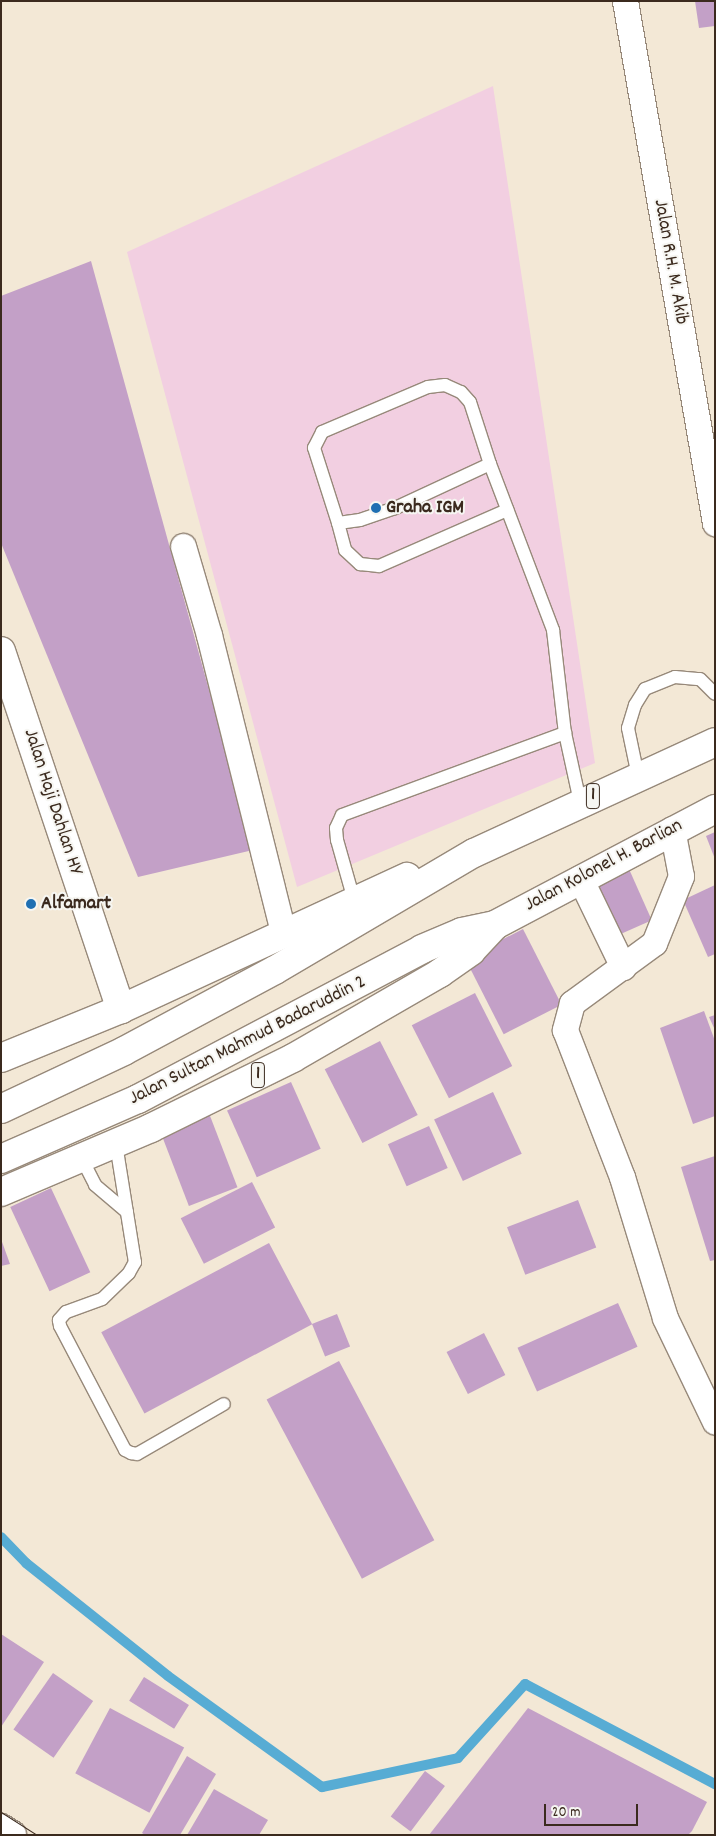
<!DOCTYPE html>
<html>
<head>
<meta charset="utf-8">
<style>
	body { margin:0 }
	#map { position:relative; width:716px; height:1836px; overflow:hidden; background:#f3e8d6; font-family:Dekko,sans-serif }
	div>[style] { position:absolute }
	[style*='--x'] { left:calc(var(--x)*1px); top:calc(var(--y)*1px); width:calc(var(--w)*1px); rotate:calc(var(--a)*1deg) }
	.built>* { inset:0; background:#f2cfe1 }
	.stream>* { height:10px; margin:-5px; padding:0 5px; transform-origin:5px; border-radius:5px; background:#57acd4 }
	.building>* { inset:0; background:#c3a0c7; transform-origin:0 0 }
	.roads { filter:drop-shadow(1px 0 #97897a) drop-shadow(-1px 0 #97897a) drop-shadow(0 1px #97897a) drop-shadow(0 -1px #97897a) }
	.service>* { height:12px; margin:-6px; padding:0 6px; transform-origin:6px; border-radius:6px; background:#fff }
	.minor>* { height:25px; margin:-12.5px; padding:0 12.5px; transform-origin:12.5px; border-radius:12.5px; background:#fff }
	.tertiary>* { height:28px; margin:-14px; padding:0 14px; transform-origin:14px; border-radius:14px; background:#fff }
	.trunk>* { height:28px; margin:-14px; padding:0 14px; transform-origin:14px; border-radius:14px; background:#fff }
	.tram>* { height:1px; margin:-0.5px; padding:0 0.5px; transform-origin:0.5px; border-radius:0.5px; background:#3b2a1e }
	.dots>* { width:14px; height:14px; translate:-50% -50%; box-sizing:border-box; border:2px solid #f6f6f2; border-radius:50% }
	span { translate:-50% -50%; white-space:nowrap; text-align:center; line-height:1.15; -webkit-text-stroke:4px #f6f6f2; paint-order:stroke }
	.shield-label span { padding:1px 4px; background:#f6f6f2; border:1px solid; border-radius:4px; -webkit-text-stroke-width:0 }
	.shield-label { font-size:19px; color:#3b2a1e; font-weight:700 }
	.street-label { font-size:20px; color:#3b2a1e }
	.poi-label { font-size:20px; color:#3b2a1e; font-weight:700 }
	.left { translate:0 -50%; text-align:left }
	.frame { position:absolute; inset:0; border:2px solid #3b2a1e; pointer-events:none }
	.scale { position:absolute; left:544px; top:1804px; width:94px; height:22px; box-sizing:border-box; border:2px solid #3b2a1e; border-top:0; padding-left:6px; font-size:15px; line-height:18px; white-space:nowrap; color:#3b2a1e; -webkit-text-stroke:4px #f6f6f2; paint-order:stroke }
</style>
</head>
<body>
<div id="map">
	<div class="built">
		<i style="clip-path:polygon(493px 86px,595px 763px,297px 887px,127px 252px)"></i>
	</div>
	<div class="stream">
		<i style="--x:1;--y:1537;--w:36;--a:46"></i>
		<i style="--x:26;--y:1563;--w:181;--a:38.5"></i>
		<i style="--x:168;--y:1676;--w:190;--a:35.8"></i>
		<i style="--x:322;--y:1787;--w:139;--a:-12"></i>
		<i style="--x:458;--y:1758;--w:100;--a:-47.8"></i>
		<i style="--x:525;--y:1684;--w:215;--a:27.8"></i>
	</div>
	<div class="building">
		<i style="clip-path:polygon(695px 1px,715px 1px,715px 26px,699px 28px)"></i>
		<i style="clip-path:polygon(91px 261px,253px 850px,138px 877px,1px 543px,1px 296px)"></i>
		<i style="clip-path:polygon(715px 832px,715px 859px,706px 836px)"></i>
		<i style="left:629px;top:869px;width:56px;height:39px;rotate:66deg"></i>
		<i style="clip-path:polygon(715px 885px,715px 954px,708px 957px,683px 900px)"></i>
		<i style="left:523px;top:929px;width:85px;height:65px;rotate:63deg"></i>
		<i style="left:475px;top:993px;width:82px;height:71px;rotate:63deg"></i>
		<i style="clip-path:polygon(704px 1011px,715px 1041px,715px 1116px,693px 1124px,660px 1028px)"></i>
		<i style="clip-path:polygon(715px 1015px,715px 1030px,709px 1017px)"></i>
		<i style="left:380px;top:1041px;width:83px;height:62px;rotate:63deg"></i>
		<i style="left:291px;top:1082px;width:73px;height:70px;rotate:66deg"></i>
		<i style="left:493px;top:1092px;width:68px;height:65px;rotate:65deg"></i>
		<i style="left:207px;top:1108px;width:85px;height:52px;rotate:69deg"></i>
		<i style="left:429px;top:1126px;width:46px;height:45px;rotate:66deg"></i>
		<i style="clip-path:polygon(715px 1156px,715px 1260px,710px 1261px,681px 1167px)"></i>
		<i style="left:252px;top:1182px;width:51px;height:80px;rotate:63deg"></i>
		<i style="left:51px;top:1188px;width:93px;height:45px;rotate:65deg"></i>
		<i style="left:578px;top:1200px;width:51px;height:76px;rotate:69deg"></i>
		<i style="clip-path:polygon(1px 1239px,10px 1264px,1px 1266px)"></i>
		<i style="left:269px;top:1243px;width:92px;height:190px;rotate:62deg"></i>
		<i style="left:618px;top:1303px;width:48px;height:110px;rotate:66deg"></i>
		<i style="left:337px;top:1314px;width:35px;height:27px;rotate:68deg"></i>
		<i style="left:484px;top:1333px;width:47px;height:42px;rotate:63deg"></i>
		<i style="left:339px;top:1361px;width:203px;height:82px;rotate:62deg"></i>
		<i style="clip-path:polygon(1px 1634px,44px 1662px,1px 1727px)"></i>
		<i style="left:53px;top:1673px;width:49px;height:69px;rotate:35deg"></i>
		<i style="left:144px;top:1677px;width:53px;height:28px;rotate:32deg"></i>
		<i style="left:110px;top:1708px;width:84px;height:74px;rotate:28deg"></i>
		<i style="clip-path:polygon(528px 1708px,707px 1802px,692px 1831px,688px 1835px,429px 1835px)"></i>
		<i style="clip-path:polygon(187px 1756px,216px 1774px,180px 1835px,145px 1835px,142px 1833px)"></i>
		<i style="left:425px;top:1771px;width:25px;height:57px;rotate:37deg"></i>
		<i style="clip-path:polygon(214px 1789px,268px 1820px,259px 1835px,187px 1835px)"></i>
	</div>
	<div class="roads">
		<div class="service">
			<i style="--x:490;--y:464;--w:105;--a:155.1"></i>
			<i style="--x:395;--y:508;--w:37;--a:161"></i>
			<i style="--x:360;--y:520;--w:22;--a:172"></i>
			<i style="--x:338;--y:523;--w:79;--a:-107.7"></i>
			<i style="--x:314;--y:448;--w:18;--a:-63"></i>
			<i style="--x:322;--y:432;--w:115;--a:-23"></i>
			<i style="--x:428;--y:387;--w:17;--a:-7"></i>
			<i style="--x:445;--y:385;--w:17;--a:24"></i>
			<i style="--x:461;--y:392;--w:13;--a:48"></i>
			<i style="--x:470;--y:402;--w:65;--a:72.1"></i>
			<i style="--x:490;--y:464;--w:178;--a:69.2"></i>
			<i style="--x:553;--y:630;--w:104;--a:83.4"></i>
			<i style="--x:565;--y:733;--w:71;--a:77.7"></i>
			<i style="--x:338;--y:523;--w:28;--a:75"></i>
			<i style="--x:345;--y:550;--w:21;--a:43"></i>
			<i style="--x:360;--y:564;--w:19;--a:6"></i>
			<i style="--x:379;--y:566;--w:140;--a:-23.6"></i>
			<i style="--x:638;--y:776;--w:49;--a:-101.8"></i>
			<i style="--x:628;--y:728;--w:24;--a:-73"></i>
			<i style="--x:635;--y:705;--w:19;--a:-58"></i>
			<i style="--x:645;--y:689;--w:32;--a:-22"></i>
			<i style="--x:675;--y:677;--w:25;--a:5"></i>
			<i style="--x:700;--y:679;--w:21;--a:45"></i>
			<i style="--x:354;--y:900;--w:62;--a:-105.8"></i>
			<i style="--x:337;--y:840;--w:12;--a:-95"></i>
			<i style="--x:336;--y:828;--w:14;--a:-65"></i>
			<i style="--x:342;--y:815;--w:238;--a:-20.2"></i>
			<i style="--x:116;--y:1144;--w:120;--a:80.9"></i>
			<i style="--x:135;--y:1262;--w:13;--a:119"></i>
			<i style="--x:129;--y:1273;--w:37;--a:136"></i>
			<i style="--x:102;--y:1299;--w:38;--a:160"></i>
			<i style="--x:66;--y:1312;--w:11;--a:131"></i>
			<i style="--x:59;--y:1320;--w:6;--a:81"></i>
			<i style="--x:60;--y:1326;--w:140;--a:62.3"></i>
			<i style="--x:125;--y:1450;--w:7;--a:27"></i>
			<i style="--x:131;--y:1453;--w:6;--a:9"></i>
			<i style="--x:137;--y:1454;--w:100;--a:-29.9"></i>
			<i style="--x:82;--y:1159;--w:29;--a:63"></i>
			<i style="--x:95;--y:1185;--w:42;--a:40.2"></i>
		</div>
		<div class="minor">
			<i style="--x:625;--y:1;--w:530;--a:80.22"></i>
			<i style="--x:183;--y:546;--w:93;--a:73.7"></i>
			<i style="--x:209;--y:635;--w:306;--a:76"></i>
			<i style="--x:672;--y:829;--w:48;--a:79.2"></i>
			<i style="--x:681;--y:876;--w:72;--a:111.9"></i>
			<i style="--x:654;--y:943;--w:102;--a:143.8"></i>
			<i style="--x:572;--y:1003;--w:28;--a:105"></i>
			<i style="--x:565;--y:1030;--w:158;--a:68.8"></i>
			<i style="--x:622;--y:1177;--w:147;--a:73"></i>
			<i style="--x:665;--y:1318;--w:115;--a:64.3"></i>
			<i style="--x:580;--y:878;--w:99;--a:64.2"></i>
		</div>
		<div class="tertiary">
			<i style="--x:1;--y:651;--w:378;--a:71.5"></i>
		</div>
		<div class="trunk">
			<i style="--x:1;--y:1058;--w:130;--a:-22.2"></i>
			<i style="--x:121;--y:1009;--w:315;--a:-24.8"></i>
			<i style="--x:1;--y:1109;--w:136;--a:-25.2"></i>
			<i style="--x:124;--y:1051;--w:171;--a:-28.2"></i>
			<i style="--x:275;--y:970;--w:231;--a:-30.5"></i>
			<i style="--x:474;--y:853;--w:265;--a:-24.7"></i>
			<i style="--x:1;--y:1159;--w:150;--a:-23.7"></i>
			<i style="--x:138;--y:1099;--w:321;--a:-27.8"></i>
			<i style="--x:422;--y:949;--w:43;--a:-23"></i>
			<i style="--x:462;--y:932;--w:34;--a:-12"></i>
			<i style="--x:495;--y:925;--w:249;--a:-27.8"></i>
			<i style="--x:1;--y:1192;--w:163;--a:-23.1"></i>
			<i style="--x:151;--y:1128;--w:158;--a:-26.2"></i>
			<i style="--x:293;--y:1058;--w:170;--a:-30"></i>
			<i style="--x:440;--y:973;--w:38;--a:-35"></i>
			<i style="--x:471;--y:951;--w:35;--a:-47"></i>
			<i style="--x:1;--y:1828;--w:13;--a:32"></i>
		</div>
	</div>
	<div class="tram">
		<i style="--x:1;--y:1812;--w:43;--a:32.6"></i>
	</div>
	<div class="dots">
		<i style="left:376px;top:508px;background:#1f6fb2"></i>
		<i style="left:31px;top:904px;background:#1f6fb2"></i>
	</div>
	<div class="shield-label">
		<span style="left:593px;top:796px">1</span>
		<span style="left:258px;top:1075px">1</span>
	</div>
	<div class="street-label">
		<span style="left:670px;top:262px;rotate:80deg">Jalan R.H. M. Akib</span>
		<span style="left:52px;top:802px;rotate:72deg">Jalan Haji Dahlan HY</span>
		<span style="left:604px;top:866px;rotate:-28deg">Jalan Kolonel H. Barlian</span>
		<span style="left:248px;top:1041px;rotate:-27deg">Jalan Sultan Mahmud Badaruddin 2</span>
	</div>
	<div class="poi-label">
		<span class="left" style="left:386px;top:508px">Graha IGM</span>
		<span class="left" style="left:41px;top:904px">Alfamart</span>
	</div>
	<div class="frame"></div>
	<div class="scale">20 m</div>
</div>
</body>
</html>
